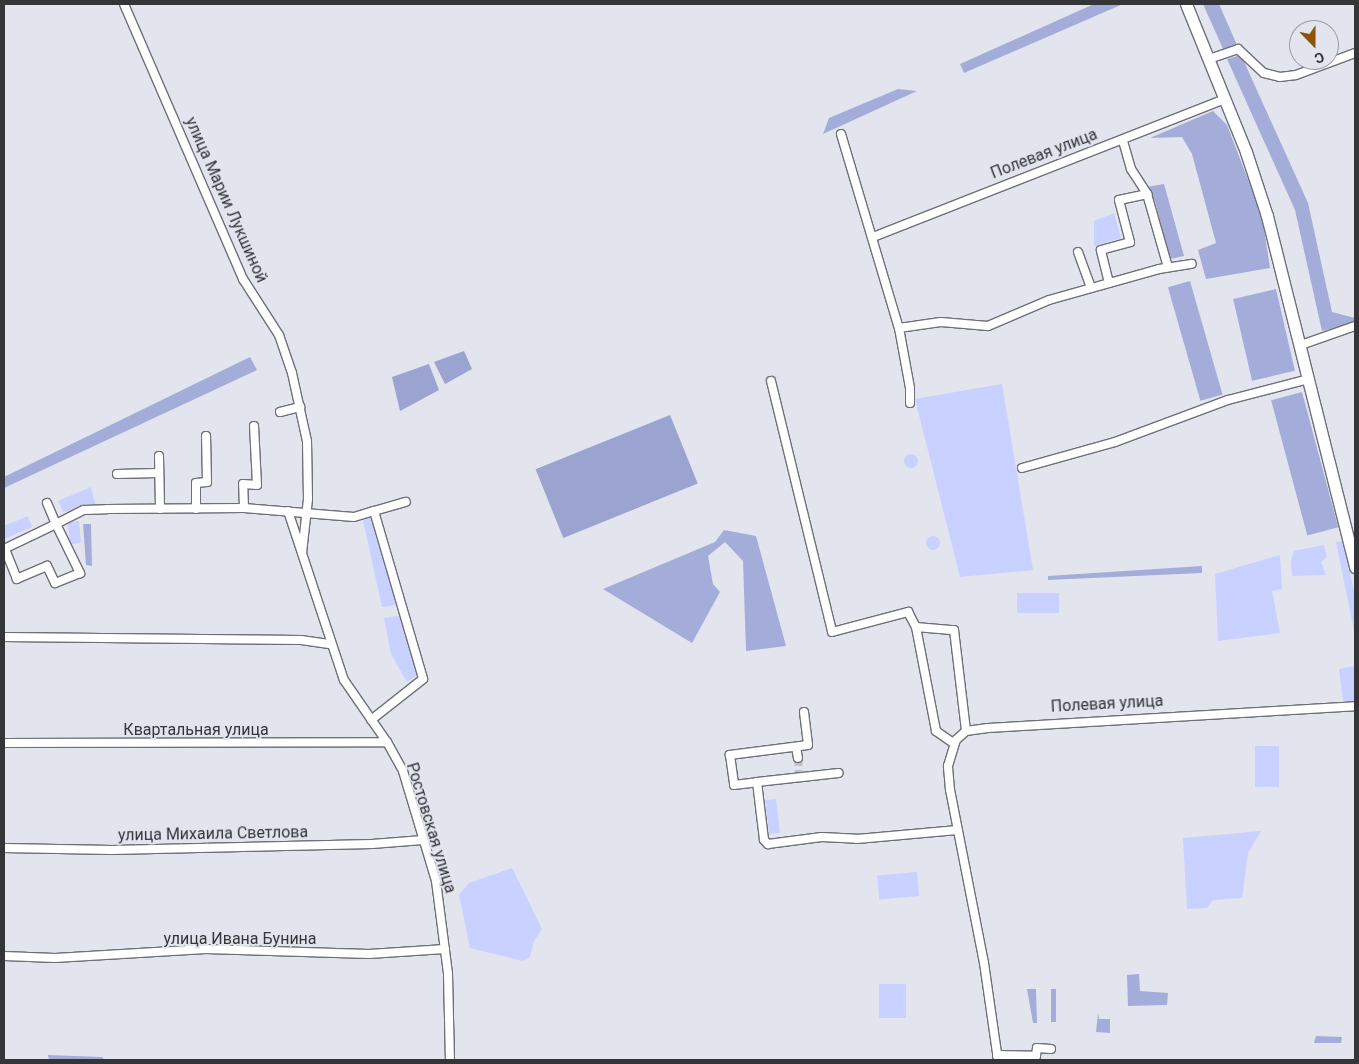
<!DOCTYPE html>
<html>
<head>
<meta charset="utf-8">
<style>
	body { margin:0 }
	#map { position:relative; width:1359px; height:1064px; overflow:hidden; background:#e2e4ee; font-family:Roboto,sans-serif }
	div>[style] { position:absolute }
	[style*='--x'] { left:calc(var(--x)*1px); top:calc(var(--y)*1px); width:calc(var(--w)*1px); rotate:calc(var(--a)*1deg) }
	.green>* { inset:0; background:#c8d1ff; transform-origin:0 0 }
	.round { border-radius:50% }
	.forest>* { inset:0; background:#a4adda; transform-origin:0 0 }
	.water>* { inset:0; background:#9ba3d0; transform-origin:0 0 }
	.street-tunnel>* { height:8px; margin-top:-4px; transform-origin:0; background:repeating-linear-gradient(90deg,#bfc1ca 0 8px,transparent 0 12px) }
	.roads { filter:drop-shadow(1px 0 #6e7078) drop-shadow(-1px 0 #6e7078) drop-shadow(0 1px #6e7078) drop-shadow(0 -1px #6e7078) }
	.street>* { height:8px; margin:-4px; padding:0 4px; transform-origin:4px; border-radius:4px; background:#fff }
	.secondary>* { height:11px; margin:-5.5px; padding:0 5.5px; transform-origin:5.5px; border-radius:5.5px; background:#fff }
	span { translate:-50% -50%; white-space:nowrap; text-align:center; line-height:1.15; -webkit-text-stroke:4px #e2e4ee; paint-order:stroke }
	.street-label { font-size:16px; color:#343539 }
	.frame { position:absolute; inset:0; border:5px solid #343539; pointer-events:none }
	.north { position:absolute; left:1289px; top:20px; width:50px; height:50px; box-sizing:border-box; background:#e2e4ee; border:1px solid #9c9ea6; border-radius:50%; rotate:158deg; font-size:14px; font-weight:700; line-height:20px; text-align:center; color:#343539 }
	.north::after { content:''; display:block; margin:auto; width:18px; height:22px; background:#8b5406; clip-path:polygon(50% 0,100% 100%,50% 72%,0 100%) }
</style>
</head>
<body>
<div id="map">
	<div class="green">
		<i style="clip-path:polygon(1114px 213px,1121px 238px,1094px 246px,1094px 221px)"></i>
		<i style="clip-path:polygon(1002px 384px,1033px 570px,960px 577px,915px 399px)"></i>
		<i class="round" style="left:904px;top:454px;width:14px;height:14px"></i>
		<i style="clip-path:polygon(91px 487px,96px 507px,63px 512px,58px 501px)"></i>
		<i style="clip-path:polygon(28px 516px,32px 527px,4px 539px,4px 526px)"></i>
		<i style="clip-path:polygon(372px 517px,396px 605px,382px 607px,363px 520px)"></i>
		<i style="left:79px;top:521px;width:22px;height:11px;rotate:85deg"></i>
		<i class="round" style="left:926px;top:536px;width:14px;height:14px"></i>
		<i style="clip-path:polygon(1342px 541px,1355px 595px,1355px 635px,1336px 542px)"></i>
		<i style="clip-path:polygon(1324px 545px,1327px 557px,1321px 562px,1326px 575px,1292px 576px,1291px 561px,1294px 551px)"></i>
		<i style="clip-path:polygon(1280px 555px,1282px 589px,1272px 591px,1280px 633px,1218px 641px,1215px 574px)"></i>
		<i style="left:1059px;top:593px;width:20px;height:42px;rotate:90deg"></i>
		<i style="clip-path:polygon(400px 616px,418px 675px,407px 682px,391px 654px,384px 618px)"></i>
		<i style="clip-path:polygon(1355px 666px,1355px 701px,1343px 701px,1339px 669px)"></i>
		<i style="left:1255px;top:746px;width:24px;height:41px"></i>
		<i style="left:776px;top:799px;width:34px;height:11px;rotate:83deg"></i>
		<i style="clip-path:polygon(1261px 831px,1248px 853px,1242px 898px,1213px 900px,1207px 908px,1187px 909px,1183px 838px)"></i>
		<i style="clip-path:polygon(512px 868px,542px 929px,534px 941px,530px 957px,523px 961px,470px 948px,459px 895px,469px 883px)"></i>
		<i style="left:917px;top:872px;width:24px;height:40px;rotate:85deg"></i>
		<i style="left:879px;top:984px;width:27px;height:34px"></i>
	</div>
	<div class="forest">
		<i style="clip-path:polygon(1094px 4px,1123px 4px,964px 73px,960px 64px)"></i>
		<i style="clip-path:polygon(1203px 4px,1219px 4px,1237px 45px,1224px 51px)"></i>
		<i style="clip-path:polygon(1241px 55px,1308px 203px,1332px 312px,1355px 318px,1355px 323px,1322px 331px,1295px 210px,1227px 59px)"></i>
		<i style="clip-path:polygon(898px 89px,917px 91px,823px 134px,829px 118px)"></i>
		<i style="clip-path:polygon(1213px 111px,1227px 125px,1262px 216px,1270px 268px,1206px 279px,1198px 250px,1216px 243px,1192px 154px,1182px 137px,1150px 138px)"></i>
		<i style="clip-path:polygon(1164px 184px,1184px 256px,1170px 259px,1155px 201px,1146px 187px)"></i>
		<i style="left:1190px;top:281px;width:118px;height:23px;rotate:74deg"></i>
		<i style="left:1276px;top:289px;width:84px;height:44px;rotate:77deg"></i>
		<i style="clip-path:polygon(250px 357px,257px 370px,4px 488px,4px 477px)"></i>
		<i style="left:1302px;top:392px;width:140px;height:32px;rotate:75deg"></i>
		<i style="clip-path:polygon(83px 524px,91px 524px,92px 566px,86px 565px)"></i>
		<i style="clip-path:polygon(724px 530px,756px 536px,786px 646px,746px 651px,743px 561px,725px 542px,708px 556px,713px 584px,720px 592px,692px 643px,603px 589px,715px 542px)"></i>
		<i style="clip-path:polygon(1202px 566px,1202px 573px,1048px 580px,1048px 576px)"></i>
		<i style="clip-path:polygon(1139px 974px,1140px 991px,1168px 993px,1167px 1005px,1128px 1006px,1127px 975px)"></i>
		<i style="clip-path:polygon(1027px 989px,1036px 989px,1037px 1023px,1033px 1023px)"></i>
		<i style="left:1051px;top:989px;width:5px;height:33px"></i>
		<i style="clip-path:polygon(1098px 1013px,1099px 1019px,1110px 1019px,1110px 1033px,1096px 1032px)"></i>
		<i style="clip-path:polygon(1316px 1036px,1342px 1037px,1341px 1043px,1314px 1043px)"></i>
		<i style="clip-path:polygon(48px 1055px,102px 1057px,105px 1060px,49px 1060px)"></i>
	</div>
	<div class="water">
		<i style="clip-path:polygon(464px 351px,472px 369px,445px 384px,434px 362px)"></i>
		<i style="clip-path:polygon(429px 364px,439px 390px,400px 411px,392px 377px)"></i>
		<i style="left:670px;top:415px;width:74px;height:145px;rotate:68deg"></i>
	</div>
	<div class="street-tunnel">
		<i style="--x:798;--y:758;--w:15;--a:86"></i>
	</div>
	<div class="roads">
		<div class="street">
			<i style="--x:124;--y:4;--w:300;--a:66.6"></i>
			<i style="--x:243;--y:279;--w:67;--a:57.3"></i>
			<i style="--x:279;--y:335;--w:40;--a:71.1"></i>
			<i style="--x:292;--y:373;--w:70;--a:77.6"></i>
			<i style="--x:307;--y:441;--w:58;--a:89"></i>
			<i style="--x:308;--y:499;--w:54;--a:96.3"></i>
			<i style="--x:1209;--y:59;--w:31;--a:-19"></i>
			<i style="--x:1238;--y:49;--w:35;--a:43"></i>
			<i style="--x:1264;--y:73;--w:16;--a:14"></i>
			<i style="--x:1280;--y:77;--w:16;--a:-7"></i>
			<i style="--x:1296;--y:75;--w:63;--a:-20.4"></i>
			<i style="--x:841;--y:134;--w:202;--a:73.4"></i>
			<i style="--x:899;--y:328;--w:61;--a:79.6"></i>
			<i style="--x:910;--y:388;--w:15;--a:90"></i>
			<i style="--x:1123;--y:141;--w:29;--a:74"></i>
			<i style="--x:1131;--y:169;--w:30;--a:57"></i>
			<i style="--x:873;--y:237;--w:378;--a:-21.4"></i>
			<i style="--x:1078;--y:252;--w:38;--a:70"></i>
			<i style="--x:1109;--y:283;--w:34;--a:-104"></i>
			<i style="--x:1101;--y:250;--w:30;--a:-15"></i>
			<i style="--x:1130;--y:242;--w:43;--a:-104.7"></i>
			<i style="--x:1119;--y:200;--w:29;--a:-12"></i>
			<i style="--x:1147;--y:194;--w:76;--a:74"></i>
			<i style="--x:899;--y:328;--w:42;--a:-8.1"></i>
			<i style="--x:941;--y:322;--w:47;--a:4.9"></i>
			<i style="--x:988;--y:326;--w:66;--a:-23.1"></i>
			<i style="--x:1049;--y:300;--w:114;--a:-15.7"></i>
			<i style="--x:1159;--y:269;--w:33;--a:-9"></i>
			<i style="--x:1301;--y:345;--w:57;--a:-19.4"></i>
			<i style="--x:771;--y:381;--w:258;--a:76.3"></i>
			<i style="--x:832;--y:632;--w:79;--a:-14.7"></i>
			<i style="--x:908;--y:612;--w:17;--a:62"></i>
			<i style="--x:916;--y:627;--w:106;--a:79.1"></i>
			<i style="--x:936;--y:731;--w:21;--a:35"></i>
			<i style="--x:280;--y:412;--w:21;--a:-14"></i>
			<i style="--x:159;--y:456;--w:53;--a:88.9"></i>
			<i style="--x:1022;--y:468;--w:97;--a:-15.6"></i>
			<i style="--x:1115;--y:442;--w:121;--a:-20.4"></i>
			<i style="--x:1228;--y:400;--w:84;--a:-14.5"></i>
			<i style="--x:117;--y:474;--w:41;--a:-1.4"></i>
			<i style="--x:47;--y:503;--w:23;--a:67"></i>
			<i style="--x:56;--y:524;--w:31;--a:-27"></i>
			<i style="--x:84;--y:510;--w:23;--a:-2"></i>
			<i style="--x:107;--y:509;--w:137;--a:-0.4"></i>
			<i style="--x:244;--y:508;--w:110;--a:4.7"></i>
			<i style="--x:354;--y:517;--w:21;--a:-17"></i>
			<i style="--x:374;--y:511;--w:175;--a:73.7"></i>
			<i style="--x:423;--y:679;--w:66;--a:141.7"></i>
			<i style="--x:244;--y:508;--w:24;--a:-92"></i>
			<i style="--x:243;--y:484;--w:14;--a:4"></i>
			<i style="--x:257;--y:485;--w:59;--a:-92.9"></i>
			<i style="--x:196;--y:509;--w:26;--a:-90"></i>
			<i style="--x:196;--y:483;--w:11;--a:-5"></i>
			<i style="--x:207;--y:482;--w:46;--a:-91.2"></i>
			<i style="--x:288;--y:511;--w:178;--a:71.7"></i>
			<i style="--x:344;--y:680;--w:75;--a:55.3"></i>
			<i style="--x:387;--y:742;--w:33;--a:61"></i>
			<i style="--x:403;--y:771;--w:115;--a:73.3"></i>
			<i style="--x:436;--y:881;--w:94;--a:82.6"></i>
			<i style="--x:448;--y:974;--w:86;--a:88.7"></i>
			<i style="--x:374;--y:511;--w:33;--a:-16"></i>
			<i style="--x:4;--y:549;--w:58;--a:-25.7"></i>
			<i style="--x:56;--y:524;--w:55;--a:63.9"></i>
			<i style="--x:80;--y:573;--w:27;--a:158"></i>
			<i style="--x:55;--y:583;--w:19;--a:-115"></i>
			<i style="--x:47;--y:566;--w:33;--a:157"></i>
			<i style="--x:17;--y:579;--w:32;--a:-112"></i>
			<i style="--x:916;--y:627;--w:38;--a:5"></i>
			<i style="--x:954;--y:630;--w:102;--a:83.2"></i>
			<i style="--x:4;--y:637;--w:297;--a:0.6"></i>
			<i style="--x:301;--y:640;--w:30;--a:8"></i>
			<i style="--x:804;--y:712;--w:33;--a:83"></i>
			<i style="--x:808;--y:745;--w:79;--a:172.7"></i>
			<i style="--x:730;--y:755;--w:30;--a:82"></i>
			<i style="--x:734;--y:785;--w:23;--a:-7"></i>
			<i style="--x:757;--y:782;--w:58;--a:83.1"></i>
			<i style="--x:764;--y:840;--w:6;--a:45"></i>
			<i style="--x:768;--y:844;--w:54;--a:-7.4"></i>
			<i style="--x:822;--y:837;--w:35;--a:3"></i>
			<i style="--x:857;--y:839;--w:101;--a:-5.1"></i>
			<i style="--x:4;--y:743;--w:383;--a:-0.1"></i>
			<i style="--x:796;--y:747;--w:11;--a:80"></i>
			<i style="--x:757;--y:782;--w:82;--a:-6.3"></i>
			<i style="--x:4;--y:848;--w:108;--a:1.1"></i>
			<i style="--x:112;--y:850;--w:260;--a:-1.3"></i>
			<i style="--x:372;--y:844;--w:51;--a:-4.5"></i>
			<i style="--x:4;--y:956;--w:51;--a:2.2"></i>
			<i style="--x:55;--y:958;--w:151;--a:-3.4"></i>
			<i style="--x:206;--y:949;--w:163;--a:1.8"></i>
			<i style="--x:369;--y:954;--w:76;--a:-3.8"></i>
			<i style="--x:997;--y:1055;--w:39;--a:1"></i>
			<i style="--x:1036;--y:1056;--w:8;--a:-83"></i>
			<i style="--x:1037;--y:1048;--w:14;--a:4"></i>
			<i style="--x:998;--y:1060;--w:98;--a:-98.2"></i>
			<i style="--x:984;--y:963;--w:176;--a:-101.1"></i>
			<i style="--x:950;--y:790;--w:24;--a:-95"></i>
			<i style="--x:948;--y:766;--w:27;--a:-73"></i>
			<i style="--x:956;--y:740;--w:13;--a:-42"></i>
			<i style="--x:966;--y:731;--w:22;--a:-8"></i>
			<i style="--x:988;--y:728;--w:368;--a:-3.4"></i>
		</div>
		<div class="secondary">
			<i style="--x:1186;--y:4;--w:160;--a:67.9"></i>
			<i style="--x:1246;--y:152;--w:67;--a:71.8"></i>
			<i style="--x:1267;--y:216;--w:362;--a:75.9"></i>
		</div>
	</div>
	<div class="street-label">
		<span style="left:1044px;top:154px;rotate:-21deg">Полевая улица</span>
		<span style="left:226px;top:200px;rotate:66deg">улица Марии Лукшиной</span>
		<span style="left:1107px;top:704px;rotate:-3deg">Полевая улица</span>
		<span style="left:196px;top:730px">Квартальная улица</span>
		<span style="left:431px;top:828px;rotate:73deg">Ростовская улица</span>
		<span style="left:213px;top:834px;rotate:-1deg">улица Михаила Светлова</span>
		<span style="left:240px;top:939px">улица Ивана Бунина</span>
	</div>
	<div class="frame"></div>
	<div class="north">С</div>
</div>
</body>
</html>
